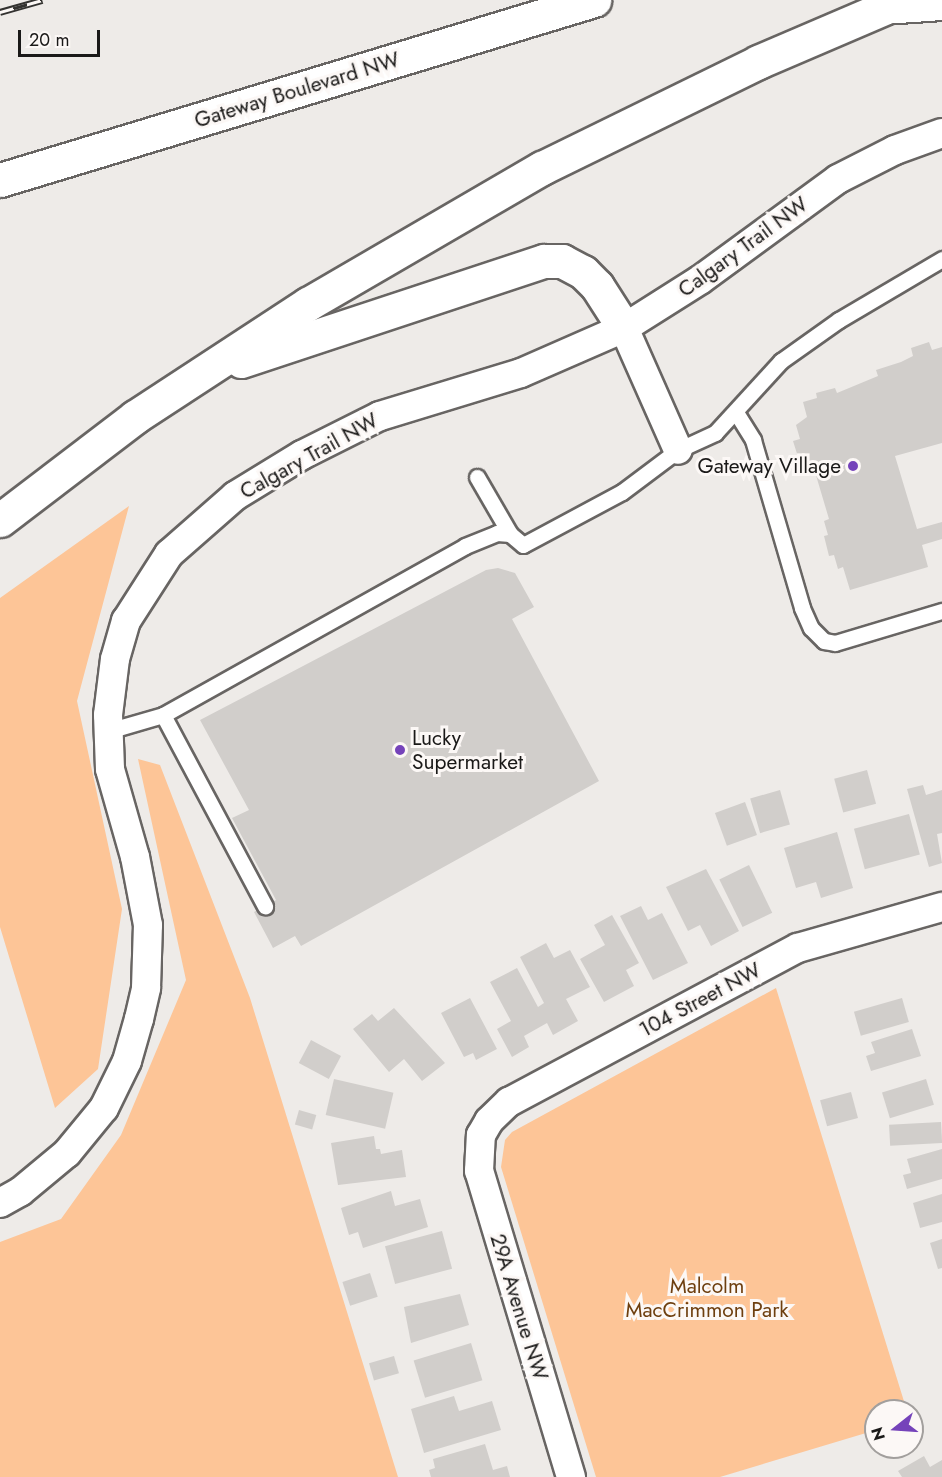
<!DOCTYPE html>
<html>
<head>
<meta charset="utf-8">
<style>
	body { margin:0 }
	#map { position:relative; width:942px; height:1477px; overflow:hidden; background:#eeebe8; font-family:Jost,sans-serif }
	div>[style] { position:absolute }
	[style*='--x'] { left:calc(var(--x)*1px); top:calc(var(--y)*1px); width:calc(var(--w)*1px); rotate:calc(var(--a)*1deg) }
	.green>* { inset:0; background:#fdc597 }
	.building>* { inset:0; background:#d1cecb; transform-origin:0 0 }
	.roads { filter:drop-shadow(2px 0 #686563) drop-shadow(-2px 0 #686563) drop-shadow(0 2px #686563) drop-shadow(0 -2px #686563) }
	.lane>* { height:15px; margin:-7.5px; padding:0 7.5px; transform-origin:7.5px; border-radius:7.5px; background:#fff }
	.street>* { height:28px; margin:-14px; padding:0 14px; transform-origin:14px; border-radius:14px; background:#fff }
	.highway>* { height:33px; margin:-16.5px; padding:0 16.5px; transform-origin:16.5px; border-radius:16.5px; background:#fff }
	.rail>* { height:7px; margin-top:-3.5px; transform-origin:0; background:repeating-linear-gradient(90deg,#fcf8f6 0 14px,#333230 0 28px); box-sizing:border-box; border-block:2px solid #333230 }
	.dots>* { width:16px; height:16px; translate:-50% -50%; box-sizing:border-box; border:3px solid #fcf8f6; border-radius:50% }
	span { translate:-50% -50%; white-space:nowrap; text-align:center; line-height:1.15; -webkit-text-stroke:6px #fcf8f6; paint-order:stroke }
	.street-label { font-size:21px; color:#1a1918 }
	.poi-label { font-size:21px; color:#1a1918 }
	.right { translate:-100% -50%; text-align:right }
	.left { translate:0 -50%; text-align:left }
	.park-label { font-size:21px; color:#6e3f0f }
	.north { position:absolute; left:864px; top:1399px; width:60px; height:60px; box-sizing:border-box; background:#fcf8f6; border:2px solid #a29f9d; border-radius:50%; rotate:253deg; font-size:16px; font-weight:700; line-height:24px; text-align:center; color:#1a1918 }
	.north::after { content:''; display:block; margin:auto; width:21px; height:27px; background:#7543ba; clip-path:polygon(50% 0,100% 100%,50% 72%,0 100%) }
	.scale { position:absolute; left:18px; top:30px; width:82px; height:27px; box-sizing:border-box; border:3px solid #1a1918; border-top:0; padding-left:8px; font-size:18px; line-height:21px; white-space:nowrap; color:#1a1918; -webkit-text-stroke:4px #fcf8f6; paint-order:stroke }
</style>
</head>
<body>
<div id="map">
	<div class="green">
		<i style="clip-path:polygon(129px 506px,77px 701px,122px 909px,98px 1069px,55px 1108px,0 927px,0 598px)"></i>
		<i style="clip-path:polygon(138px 759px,160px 765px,250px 998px,398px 1477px,0 1477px,0 1242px,61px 1219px,121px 1135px,186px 980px)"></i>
		<i style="clip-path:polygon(776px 988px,907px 1411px,876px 1411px,876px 1430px,720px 1477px,596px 1477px,501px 1167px,505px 1140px,512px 1132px)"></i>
	</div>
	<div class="building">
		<i style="clip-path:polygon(929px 342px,932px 350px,942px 347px,942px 443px,895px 456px,917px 529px,942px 522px,942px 539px,922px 545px,928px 567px,850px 590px,843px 567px,838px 569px,834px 555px,829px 556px,824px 536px,828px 535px,824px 521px,829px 519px,815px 472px,811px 473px,806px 458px,799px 460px,793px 441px,800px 439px,796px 425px,807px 417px,803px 402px,817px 398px,816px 393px,835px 388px,837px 393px,878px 376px,876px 370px,901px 362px,913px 356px,911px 348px)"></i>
		<i style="clip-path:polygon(498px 568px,515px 573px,534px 607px,512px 619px,599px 781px,301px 946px,295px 936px,273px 948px,254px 912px,276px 900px,232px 818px,249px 810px,200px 720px,486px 570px)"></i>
		<i style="left:867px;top:770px;width:35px;height:34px;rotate:75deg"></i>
		<i style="clip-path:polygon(923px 785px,926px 795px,942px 790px,942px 833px,937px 834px,942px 863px,929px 867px,907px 789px)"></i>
		<i style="left:780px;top:790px;width:36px;height:31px;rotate:74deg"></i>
		<i style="left:745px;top:802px;width:35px;height:32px;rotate:70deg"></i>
		<i style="left:909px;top:814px;width:42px;height:57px;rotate:75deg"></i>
		<i style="clip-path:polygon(837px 832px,853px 888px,821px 898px,816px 882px,796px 888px,784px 848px)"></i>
		<i style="left:749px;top:865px;width:53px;height:33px;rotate:64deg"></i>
		<i style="clip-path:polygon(706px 869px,739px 931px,711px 946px,700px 925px,688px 931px,666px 887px)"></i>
		<i style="clip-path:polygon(641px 906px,648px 920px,662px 913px,688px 963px,653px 980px,620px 916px)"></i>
		<i style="clip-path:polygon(612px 915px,639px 963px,626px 970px,634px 986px,604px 1002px,580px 959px,605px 945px,594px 925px)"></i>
		<i style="clip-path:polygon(546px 943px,554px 958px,570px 950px,590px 987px,566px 999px,578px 1021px,553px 1035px,547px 1023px,524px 1036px,529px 1047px,512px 1057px,497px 1029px,511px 1021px,490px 982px,517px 968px,538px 1007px,544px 1003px,520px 957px)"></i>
		<i style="clip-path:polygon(470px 998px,497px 1049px,476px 1060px,473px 1053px,464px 1057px,441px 1013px)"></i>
		<i style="left:902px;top:998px;width:25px;height:50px;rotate:74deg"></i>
		<i style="clip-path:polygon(394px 1008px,445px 1063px,422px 1081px,404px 1059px,389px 1072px,353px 1029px,372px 1014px,378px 1021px)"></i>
		<i style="clip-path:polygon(912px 1029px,921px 1056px,871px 1071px,866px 1056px,875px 1053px,871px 1042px)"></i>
		<i style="left:311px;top:1040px;width:34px;height:26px;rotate:28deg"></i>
		<i style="left:334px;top:1079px;width:61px;height:37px;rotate:13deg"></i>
		<i style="left:926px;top:1079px;width:27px;height:46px;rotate:73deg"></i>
		<i style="left:851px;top:1092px;width:27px;height:32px;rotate:75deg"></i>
		<i style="left:299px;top:1110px;width:18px;height:15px;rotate:16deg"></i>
		<i style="left:941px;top:1122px;width:21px;height:52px;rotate:87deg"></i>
		<i style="clip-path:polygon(374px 1136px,376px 1149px,380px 1149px,381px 1154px,402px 1150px,406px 1177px,338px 1185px,331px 1143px)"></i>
		<i style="clip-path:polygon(942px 1149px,942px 1179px,907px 1189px,903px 1175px,911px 1173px,907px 1159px)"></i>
		<i style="clip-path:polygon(391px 1191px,395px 1206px,420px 1199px,428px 1227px,363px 1248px,358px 1232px,349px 1235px,341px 1208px)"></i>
		<i style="clip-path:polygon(942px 1194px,942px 1222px,920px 1228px,913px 1203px)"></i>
		<i style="left:442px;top:1231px;width:39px;height:59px;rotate:75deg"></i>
		<i style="clip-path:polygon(942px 1239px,942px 1268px,938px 1269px,930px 1243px)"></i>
		<i style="left:370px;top:1273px;width:25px;height:29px;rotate:72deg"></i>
		<i style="clip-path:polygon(460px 1294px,469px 1325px,411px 1343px,404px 1307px)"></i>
		<i style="left:471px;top:1343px;width:39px;height:60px;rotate:73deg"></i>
		<i style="left:394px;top:1356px;width:18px;height:26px;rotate:74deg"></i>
		<i style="clip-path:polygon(454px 1396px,459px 1411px,492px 1401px,501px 1430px,424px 1453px,411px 1409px)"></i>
		<i style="clip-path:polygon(485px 1444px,493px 1470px,507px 1466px,510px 1477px,431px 1477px,429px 1470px,435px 1468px,433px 1459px)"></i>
		<i style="clip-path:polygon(924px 1456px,930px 1467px,942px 1460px,942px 1477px,902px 1477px,898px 1471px)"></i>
	</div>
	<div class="roads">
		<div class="lane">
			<i style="--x:737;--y:414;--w:31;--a:58"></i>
			<i style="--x:753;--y:440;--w:175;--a:73.7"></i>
			<i style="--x:802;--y:608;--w:22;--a:66"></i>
			<i style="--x:811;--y:628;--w:18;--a:45"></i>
			<i style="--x:824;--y:641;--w:11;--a:10"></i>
			<i style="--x:835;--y:643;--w:112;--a:-16.7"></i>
			<i style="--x:477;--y:477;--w:66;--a:59.9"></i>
			<i style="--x:163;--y:715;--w:217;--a:61.9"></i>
			<i style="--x:108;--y:731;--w:57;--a:-16.2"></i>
			<i style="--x:163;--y:715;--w:346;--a:-29.2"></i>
			<i style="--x:465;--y:546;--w:35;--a:-22"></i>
			<i style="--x:497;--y:533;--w:13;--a:4"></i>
			<i style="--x:510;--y:534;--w:17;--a:40"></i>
			<i style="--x:523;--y:545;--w:112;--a:-28.2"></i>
			<i style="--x:622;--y:492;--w:70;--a:-36.9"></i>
			<i style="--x:678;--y:450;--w:41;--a:-24.7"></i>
			<i style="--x:715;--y:433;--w:98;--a:-47.5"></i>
			<i style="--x:781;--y:361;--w:71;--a:-35.3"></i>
			<i style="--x:839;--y:320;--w:120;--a:-30.6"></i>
		</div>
		<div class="street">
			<i style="--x:624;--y:328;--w:133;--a:66.1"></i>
			<i style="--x:0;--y:1203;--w:23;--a:-29"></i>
			<i style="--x:20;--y:1192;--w:61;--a:-39.7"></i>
			<i style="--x:67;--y:1153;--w:58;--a:-50.6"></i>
			<i style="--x:104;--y:1108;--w:52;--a:-63.9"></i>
			<i style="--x:127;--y:1061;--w:44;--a:-74.1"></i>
			<i style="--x:139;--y:1019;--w:32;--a:-77"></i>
			<i style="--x:146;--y:988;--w:63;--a:-88.2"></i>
			<i style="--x:148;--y:925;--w:69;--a:-100.8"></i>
			<i style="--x:135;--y:857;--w:91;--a:-105.9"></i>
			<i style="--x:110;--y:769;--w:54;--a:-92.1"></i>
			<i style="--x:108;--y:715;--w:56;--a:-82.9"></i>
			<i style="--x:115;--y:659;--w:40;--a:-74"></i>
			<i style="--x:126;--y:621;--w:80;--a:-57.3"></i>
			<i style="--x:169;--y:554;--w:88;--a:-41.3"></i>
			<i style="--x:235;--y:496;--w:79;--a:-31.5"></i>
			<i style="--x:302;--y:455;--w:87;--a:-26.6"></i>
			<i style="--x:380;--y:416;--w:147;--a:-17"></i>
			<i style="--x:521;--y:373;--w:112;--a:-23.6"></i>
			<i style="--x:624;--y:328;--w:90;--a:-32.3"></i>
			<i style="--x:700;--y:280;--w:171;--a:-36.2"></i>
			<i style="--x:838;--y:179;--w:64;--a:-27"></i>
			<i style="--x:895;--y:150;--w:50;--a:-19.9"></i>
			<i style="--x:571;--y:1477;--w:320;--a:-106.7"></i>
			<i style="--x:479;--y:1171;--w:36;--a:-87"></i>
			<i style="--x:481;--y:1135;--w:16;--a:-60"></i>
			<i style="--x:489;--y:1121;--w:28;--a:-44"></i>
			<i style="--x:509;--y:1102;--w:327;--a:-28.1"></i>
			<i style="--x:798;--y:948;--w:150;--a:-15.9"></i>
		</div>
		<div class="highway">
			<i style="--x:883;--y:7;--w:59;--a:-3.9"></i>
			<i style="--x:0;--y:180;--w:621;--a:-16.86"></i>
			<i style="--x:241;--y:361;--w:319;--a:-18.3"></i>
			<i style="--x:544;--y:261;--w:18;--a:0"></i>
			<i style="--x:562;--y:261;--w:24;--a:28"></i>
			<i style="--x:583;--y:272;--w:20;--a:45"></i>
			<i style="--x:597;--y:286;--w:50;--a:57.3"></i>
			<i style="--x:0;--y:520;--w:170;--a:-37.3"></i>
			<i style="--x:135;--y:417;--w:207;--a:-33.2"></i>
			<i style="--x:308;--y:304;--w:271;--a:-30.2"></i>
			<i style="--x:542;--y:168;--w:241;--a:-26.1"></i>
			<i style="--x:758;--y:62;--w:158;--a:-23.2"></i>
		</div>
	</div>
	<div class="rail">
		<i style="--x:0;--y:12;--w:44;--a:-15.9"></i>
	</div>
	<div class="dots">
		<i style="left:853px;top:466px;background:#7543ba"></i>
		<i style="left:400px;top:750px;background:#7543ba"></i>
	</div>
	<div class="street-label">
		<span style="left:297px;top:90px;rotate:-17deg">Gateway Boulevard NW</span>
		<span style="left:743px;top:247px;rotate:-36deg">Calgary Trail NW</span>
		<span style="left:309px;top:456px;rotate:-29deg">Calgary Trail NW</span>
		<span style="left:700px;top:1000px;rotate:-28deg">104 Street NW</span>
		<span style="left:519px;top:1307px;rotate:73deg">29A Avenue NW</span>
	</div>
	<div class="poi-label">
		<span class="right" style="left:841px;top:466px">Gateway Village</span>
		<span class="left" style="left:412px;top:750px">Lucky<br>Supermarket</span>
	</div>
	<div class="park-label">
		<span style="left:707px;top:1298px">Malcolm<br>MacCrimmon Park</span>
	</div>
	<div class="north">N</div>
	<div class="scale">20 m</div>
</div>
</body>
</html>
